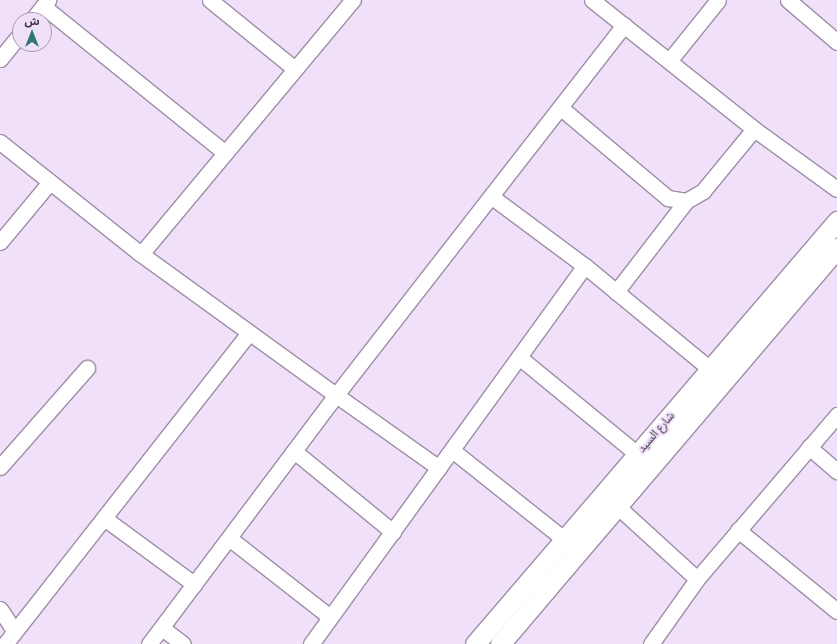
<!DOCTYPE html>
<html>
<head>
<meta charset="utf-8">
<style>
	body { margin:0 }
	#map { position:relative; width:837px; height:644px; overflow:hidden; background:#f0e0fa; font-family:Quicksand,"Noto Sans Arabic",sans-serif }
	div>[style] { position:absolute }
	[style*='--x'] { left:calc(var(--x)*1px); top:calc(var(--y)*1px); width:calc(var(--w)*1px); rotate:calc(var(--a)*1deg) }
	.roads { filter:drop-shadow(1px 0 #9e8fa7) drop-shadow(-1px 0 #9e8fa7) drop-shadow(0 1px #9e8fa7) drop-shadow(0 -1px #9e8fa7) }
	.minor>* { height:15px; margin:-7.5px; padding:0 7.5px; transform-origin:7.5px; border-radius:7.5px; background:#fff }
	.tertiary>* { height:19px; margin:-9.5px; padding:0 9.5px; transform-origin:9.5px; border-radius:9.5px; background:#fff }
	span { translate:-50% -50%; white-space:nowrap; text-align:center; line-height:1.15; -webkit-text-stroke:4px #f0e0fa; paint-order:stroke }
	.street-label { font-size:11px; color:#38323c }
	.north { position:absolute; left:12px; top:12px; width:40px; height:40px; box-sizing:border-box; background:#f0e0fa; border:1px solid #a69aae; border-radius:50%; rotate:0deg; font-size:11px; font-weight:700; line-height:16px; text-align:center; color:#38323c }
	.north::after { content:''; display:block; margin:auto; width:14px; height:18px; background:#2e7772; clip-path:polygon(50% 0,100% 100%,50% 72%,0 100%) }
</style>
</head>
<body>
<div id="map">
	<div class="roads">
		<div class="minor">
			<i style="--x:210;--y:0;--w:109;--a:39.1"></i>
			<i style="--x:592;--y:0;--w:207;--a:38.5"></i>
			<i style="--x:754;--y:129;--w:102;--a:35.9"></i>
			<i style="--x:788;--y:0;--w:65;--a:40.6"></i>
			<i style="--x:43;--y:6;--w:234;--a:38.9"></i>
			<i style="--x:32;--y:20;--w:26;--a:-51"></i>
			<i style="--x:0;--y:59;--w:32;--a:-51"></i>
			<i style="--x:669;--y:61;--w:78;--a:-51.2"></i>
			<i style="--x:561;--y:108;--w:140;--a:40.1"></i>
			<i style="--x:668;--y:198;--w:18;--a:9"></i>
			<i style="--x:686;--y:201;--w:20;--a:-30"></i>
			<i style="--x:703;--y:191;--w:80;--a:-50.6"></i>
			<i style="--x:0;--y:142;--w:180;--a:38.5"></i>
			<i style="--x:141;--y:254;--w:241;--a:35.9"></i>
			<i style="--x:336;--y:395;--w:469;--a:-52.1"></i>
			<i style="--x:492;--y:197;--w:116;--a:36.6"></i>
			<i style="--x:585;--y:266;--w:162;--a:39.5"></i>
			<i style="--x:0;--y:242;--w:78;--a:-50.2"></i>
			<i style="--x:141;--y:254;--w:331;--a:-50.2"></i>
			<i style="--x:616;--y:292;--w:115;--a:-52.4"></i>
			<i style="--x:519;--y:357;--w:153;--a:39.4"></i>
			<i style="--x:809;--y:447;--w:37;--a:41"></i>
			<i style="--x:452;--y:450;--w:143;--a:38.5"></i>
			<i style="--x:294;--y:451;--w:128;--a:39.3"></i>
			<i style="--x:0;--y:467;--w:132;--a:-48.7"></i>
			<i style="--x:617;--y:506;--w:108;--a:42.4"></i>
			<i style="--x:104;--y:518;--w:112;--a:36.3"></i>
			<i style="--x:738;--y:530;--w:128;--a:39.3"></i>
			<i style="--x:229;--y:538;--w:128;--a:38"></i>
			<i style="--x:0;--y:609;--w:27;--a:57"></i>
			<i style="--x:162;--y:628;--w:26;--a:37"></i>
			<i style="--x:5;--y:644;--w:395;--a:-51.9"></i>
			<i style="--x:149;--y:644;--w:311;--a:-53.1"></i>
			<i style="--x:336;--y:395;--w:126;--a:35.3"></i>
			<i style="--x:311;--y:644;--w:467;--a:-54.1"></i>
			<i style="--x:651;--y:644;--w:80;--a:-54.7"></i>
			<i style="--x:697;--y:579;--w:216;--a:-49.5"></i>
		</div>
		<div class="tertiary">
			<i style="--x:475;--y:644;--w:557;--a:-49.44"></i>
			<i style="--x:500;--y:644;--w:520;--a:-49.6"></i>
		</div>
	</div>
	<div class="street-label">
		<span style="left:656px;top:432px;rotate:-49deg">شارع السيد</span>
	</div>
	<div class="north">ش</div>
</div>
</body>
</html>
